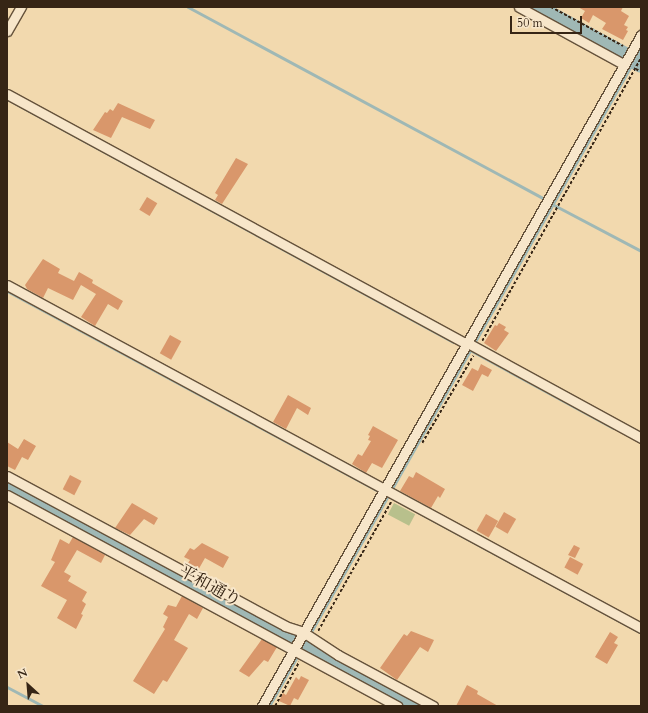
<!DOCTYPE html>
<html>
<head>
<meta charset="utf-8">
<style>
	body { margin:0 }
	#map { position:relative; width:648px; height:713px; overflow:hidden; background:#f2d9ae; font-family:Cardo,"Noto Serif JP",serif }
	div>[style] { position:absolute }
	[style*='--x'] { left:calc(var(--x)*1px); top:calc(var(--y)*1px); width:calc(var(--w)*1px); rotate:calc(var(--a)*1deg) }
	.green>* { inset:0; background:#b8c08c; transform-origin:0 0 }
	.stream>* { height:3px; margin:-1.5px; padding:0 1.5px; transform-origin:1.5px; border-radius:1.5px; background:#9fb8b5 }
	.river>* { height:17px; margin:-8.5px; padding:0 8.5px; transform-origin:8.5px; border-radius:8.5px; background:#9fb8b5 }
	.building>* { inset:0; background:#d9976b; transform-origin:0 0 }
	.path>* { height:1.5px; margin-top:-0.75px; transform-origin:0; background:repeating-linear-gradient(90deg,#362515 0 3px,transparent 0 5px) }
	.roads { filter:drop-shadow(1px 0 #65523b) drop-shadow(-1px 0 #65523b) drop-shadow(0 1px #65523b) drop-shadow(0 -1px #65523b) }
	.minor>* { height:9px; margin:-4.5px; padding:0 4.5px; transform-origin:4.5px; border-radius:4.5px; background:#f7e6ca }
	span { translate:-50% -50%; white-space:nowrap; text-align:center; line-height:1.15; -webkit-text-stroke:4px #f7e6ca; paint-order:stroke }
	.street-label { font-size:17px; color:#362515 }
	.frame { position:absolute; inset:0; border:8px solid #362515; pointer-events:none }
	.north { position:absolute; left:8px; top:665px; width:40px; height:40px; -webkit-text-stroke:3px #f7e6ca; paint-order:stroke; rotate:334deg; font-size:11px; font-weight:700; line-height:16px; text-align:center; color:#362515 }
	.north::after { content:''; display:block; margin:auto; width:14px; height:18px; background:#362515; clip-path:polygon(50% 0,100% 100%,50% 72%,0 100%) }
	.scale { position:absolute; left:510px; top:16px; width:72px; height:18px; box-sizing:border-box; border:2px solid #362515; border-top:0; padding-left:5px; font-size:12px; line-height:14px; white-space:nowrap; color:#362515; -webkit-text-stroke:3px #f7e6ca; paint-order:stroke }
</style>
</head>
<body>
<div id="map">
	<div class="green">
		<i style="left:394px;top:503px;width:24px;height:13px;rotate:28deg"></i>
	</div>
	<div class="stream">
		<i style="--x:188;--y:7;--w:402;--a:28.3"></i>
		<i style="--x:7;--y:99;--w:508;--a:28.58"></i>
		<i style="--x:552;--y:204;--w:101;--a:27.8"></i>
		<i style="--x:7;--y:291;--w:420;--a:28.3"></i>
		<i style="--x:470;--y:350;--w:163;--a:28.6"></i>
		<i style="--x:388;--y:496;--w:288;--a:28.4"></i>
		<i style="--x:7;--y:687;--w:40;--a:28"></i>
		<i style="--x:269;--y:706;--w:756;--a:-60.52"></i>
	</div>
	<div class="river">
		<i style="--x:536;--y:7;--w:119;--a:28.5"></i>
		<i style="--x:7;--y:484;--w:467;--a:28.4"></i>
	</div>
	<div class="building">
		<i style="clip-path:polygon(578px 7px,623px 7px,621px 11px,629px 16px,624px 25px,628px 27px,626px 30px,628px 31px,623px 40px,602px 29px,606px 23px,593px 15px,589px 23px,581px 18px,585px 11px)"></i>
		<i style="clip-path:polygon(118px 103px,155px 120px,150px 129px,122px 117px,111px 138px,93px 130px,105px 112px,107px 113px,110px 109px,113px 111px)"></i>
		<i style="clip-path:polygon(236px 158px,248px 164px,222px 204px,215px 200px,218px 195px,215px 193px)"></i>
		<i style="left:147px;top:197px;width:12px;height:15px;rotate:31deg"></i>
		<i style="clip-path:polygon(43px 259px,60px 269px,58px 273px,74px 281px,79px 272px,93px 280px,92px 283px,123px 301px,118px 310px,108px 304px,95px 326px,81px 317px,96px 294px,81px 285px,73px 300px,48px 288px,43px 298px,27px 289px,25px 285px)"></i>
		<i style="clip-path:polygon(499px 323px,506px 327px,504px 330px,509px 333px,496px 351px,484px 343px,495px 325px,497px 326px)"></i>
		<i style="left:170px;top:335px;width:13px;height:21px;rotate:29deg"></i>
		<i style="clip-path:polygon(481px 364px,492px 370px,488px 377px,482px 374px,473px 391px,462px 385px,472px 368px,478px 371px)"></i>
		<i style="clip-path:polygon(288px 395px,311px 408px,308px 415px,297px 408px,286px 429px,273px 422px)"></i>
		<i style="clip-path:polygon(373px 426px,398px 440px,382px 468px,372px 463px,366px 473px,352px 464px,358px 454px,362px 456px,371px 441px,368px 440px,370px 436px,368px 435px)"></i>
		<i style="clip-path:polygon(24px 439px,36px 446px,28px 460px,22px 457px,15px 470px,7px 466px,7px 442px,18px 449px)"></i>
		<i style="clip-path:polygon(416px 472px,445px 489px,440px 498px,438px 496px,431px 508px,400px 491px,409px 476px,413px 478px)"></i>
		<i style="left:70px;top:475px;width:13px;height:16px;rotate:27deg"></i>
		<i style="clip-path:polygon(132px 503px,158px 518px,154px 525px,144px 519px,130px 535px,115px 528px)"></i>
		<i style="left:504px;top:512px;width:14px;height:17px;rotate:30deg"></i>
		<i style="left:486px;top:514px;width:14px;height:19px;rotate:30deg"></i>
		<i style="clip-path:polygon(73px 537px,105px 555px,101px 563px,77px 550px,64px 572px,71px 576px,68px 581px,87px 592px,82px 601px,86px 604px,81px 614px,83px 615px,76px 629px,57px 618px,67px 600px,41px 586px,55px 562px,51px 560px,60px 539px,69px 544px)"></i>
		<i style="clip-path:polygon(202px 543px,229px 557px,223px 568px,205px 558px,197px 572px,186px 566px,190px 560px,184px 557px,190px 548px,194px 550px)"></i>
		<i style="clip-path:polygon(574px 545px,580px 548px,575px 558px,568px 555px)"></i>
		<i style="left:570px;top:557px;width:15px;height:12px;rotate:28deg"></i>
		<i style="clip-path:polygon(182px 596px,203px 608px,197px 619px,189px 614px,174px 640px,188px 648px,167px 682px,163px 680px,154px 694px,133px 681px,165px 629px,163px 627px,168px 617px,163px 614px,168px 605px,176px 607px)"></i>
		<i style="clip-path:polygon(411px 631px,434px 640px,428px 652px,420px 647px,397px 680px,380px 668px,404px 634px,407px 636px)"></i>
		<i style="clip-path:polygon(610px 632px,618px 637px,614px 643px,618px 645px,607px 664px,595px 657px)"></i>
		<i style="clip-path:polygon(262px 639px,277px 647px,268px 662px,264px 660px,249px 677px,239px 671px)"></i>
		<i style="clip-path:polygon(301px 676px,309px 680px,298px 700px,294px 698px,290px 706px,279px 701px,283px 693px,286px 695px,296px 677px,299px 680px)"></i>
		<i style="clip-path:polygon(467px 685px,478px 691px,477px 694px,498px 706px,456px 706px)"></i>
	</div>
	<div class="path">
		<i style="--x:551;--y:7;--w:82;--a:28.4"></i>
		<i style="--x:636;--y:69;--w:6;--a:31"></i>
		<i style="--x:482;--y:341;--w:325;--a:-60.7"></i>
		<i style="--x:422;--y:443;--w:101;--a:-59.6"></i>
		<i style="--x:318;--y:631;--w:148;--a:-60.5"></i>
		<i style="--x:275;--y:706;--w:50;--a:-61.4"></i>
	</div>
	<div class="roads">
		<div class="minor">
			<i style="--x:519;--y:7;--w:119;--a:28.7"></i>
			<i style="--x:7;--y:31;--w:28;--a:-60"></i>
			<i style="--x:7;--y:94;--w:521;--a:28.53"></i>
			<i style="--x:7;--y:285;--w:721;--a:28.41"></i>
			<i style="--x:466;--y:342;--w:200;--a:28.7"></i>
			<i style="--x:7;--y:476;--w:316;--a:28.3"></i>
			<i style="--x:285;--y:626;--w:19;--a:18"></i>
			<i style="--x:303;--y:632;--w:42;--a:33.3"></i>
			<i style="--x:338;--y:655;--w:108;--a:28.2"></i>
			<i style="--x:7;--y:495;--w:444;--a:28.4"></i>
			<i style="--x:262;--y:706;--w:771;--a:-60.54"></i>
		</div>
	</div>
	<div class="street-label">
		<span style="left:210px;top:586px;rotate:29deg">平和通り</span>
	</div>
	<div class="frame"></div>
	<div class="north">N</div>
	<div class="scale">50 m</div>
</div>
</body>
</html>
